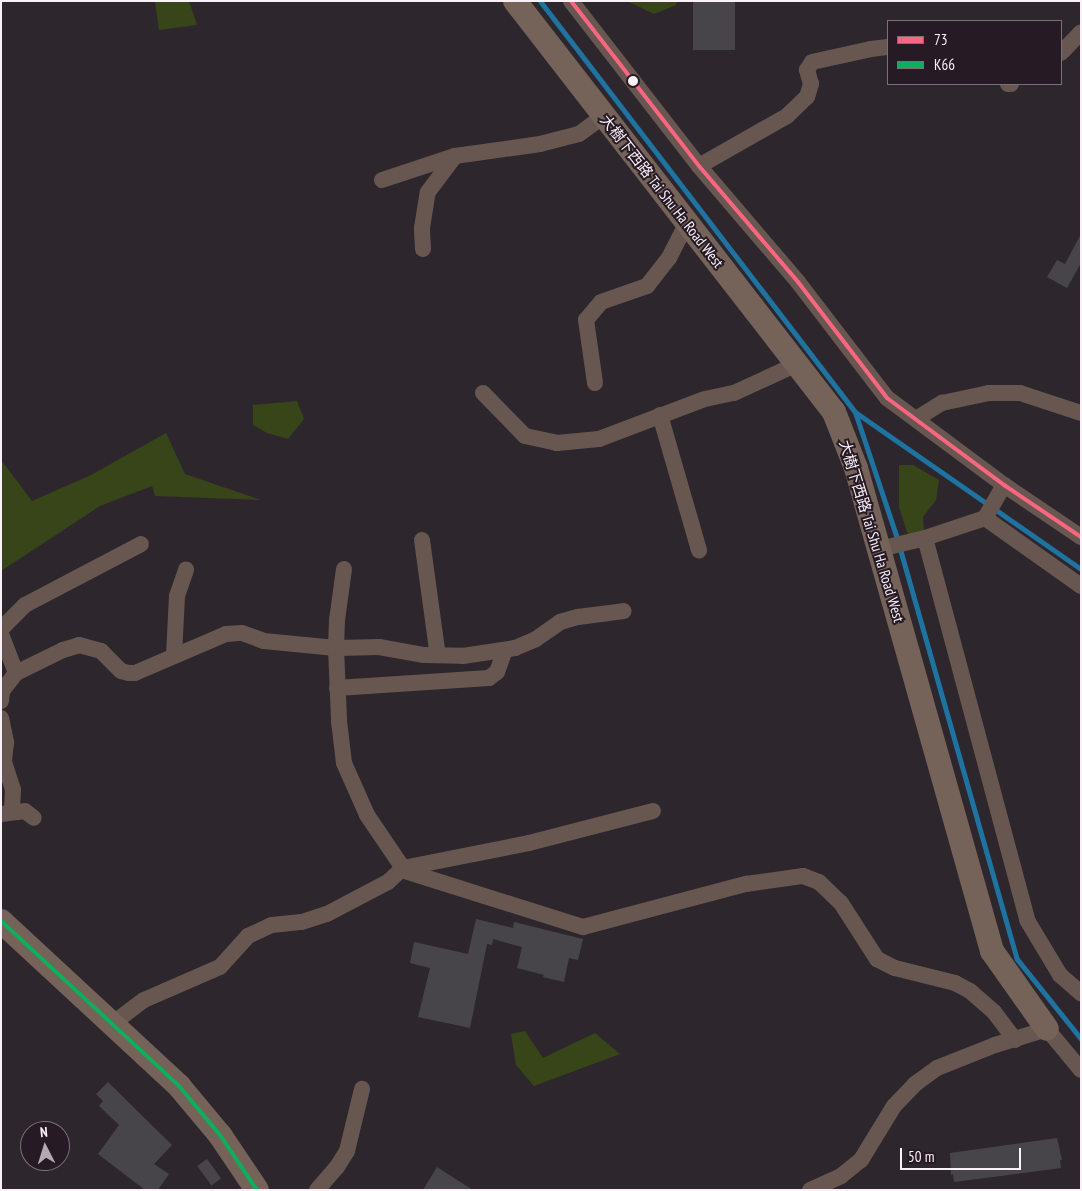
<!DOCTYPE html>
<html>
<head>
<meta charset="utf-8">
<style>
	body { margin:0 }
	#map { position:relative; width:1082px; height:1191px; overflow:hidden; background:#2d272d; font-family:"PT Sans Narrow","Noto Sans TC",sans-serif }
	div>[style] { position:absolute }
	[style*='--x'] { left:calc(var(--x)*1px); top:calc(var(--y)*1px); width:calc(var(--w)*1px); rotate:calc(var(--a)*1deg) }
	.green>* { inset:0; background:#374518 }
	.stream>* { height:5px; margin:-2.5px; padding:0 2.5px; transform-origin:2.5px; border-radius:2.5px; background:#1e73a1 }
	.building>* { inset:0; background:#47444a; transform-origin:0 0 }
	.street>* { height:16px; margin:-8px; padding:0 8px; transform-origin:8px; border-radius:8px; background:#685751 }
	.secondary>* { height:24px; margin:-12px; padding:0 12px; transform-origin:12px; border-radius:12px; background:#756258 }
	.bus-1>* { height:4px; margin:-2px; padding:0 2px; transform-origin:2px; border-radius:2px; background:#fa6682 }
	.bus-2>* { height:4px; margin:-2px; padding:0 2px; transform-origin:2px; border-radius:2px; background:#0daf5c }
	.dots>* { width:14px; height:14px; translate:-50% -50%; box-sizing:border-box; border:2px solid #261a25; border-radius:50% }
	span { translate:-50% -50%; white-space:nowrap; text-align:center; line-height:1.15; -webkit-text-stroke:4px #261a25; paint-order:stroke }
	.street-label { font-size:15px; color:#f9f0f8 }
	.frame { position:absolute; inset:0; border:2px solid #f9f0f8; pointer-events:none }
	.legend { position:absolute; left:887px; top:20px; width:175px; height:65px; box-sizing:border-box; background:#261a25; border:1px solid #7a7079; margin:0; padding:6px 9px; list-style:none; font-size:15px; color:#f9f0f8 }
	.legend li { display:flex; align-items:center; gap:10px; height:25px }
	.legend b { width:25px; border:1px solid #7a7079 }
	.north { position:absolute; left:20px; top:1121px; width:50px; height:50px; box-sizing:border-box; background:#261a25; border:1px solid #7a7079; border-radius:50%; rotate:355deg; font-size:14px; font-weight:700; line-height:20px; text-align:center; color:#f9f0f8 }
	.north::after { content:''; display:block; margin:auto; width:18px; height:22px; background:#b2aab1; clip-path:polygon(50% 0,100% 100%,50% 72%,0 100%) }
	.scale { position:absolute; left:900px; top:1148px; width:121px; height:22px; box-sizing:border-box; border:2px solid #f9f0f8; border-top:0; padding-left:6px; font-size:15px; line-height:18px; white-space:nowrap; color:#f9f0f8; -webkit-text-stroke:4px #261a25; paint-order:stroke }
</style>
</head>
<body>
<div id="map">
	<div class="green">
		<i style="clip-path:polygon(155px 1px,189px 1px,197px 25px,159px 30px)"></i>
		<i style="clip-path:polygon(627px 1px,677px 1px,676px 5px,654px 14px)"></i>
		<i style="clip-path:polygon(297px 401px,304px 419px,288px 439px,267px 433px,253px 425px,253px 405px)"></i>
		<i style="clip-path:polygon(166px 433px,185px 474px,261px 500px,155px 496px,152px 486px,100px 506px,1px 571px,1px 460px,32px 501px,91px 475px)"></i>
		<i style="clip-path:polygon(899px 465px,913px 465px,939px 480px,936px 500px,923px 517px,924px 531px,908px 535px,899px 507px)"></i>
		<i style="clip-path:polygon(525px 1031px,543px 1058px,595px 1033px,620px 1054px,534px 1086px,516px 1065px,511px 1034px)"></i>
	</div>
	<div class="stream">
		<i style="--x:540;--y:1;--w:518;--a:52.53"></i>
		<i style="--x:855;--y:412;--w:130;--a:71.6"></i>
		<i style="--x:896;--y:535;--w:441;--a:74.1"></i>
		<i style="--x:1017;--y:959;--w:102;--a:51.3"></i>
		<i style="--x:855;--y:412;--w:275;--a:34.8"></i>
	</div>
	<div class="building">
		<i style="left:693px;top:1px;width:42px;height:49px"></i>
		<i style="clip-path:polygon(1081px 234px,1081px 263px,1067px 288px,1047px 277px,1057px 260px,1065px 264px)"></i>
		<i style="clip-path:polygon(476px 919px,513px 928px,514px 922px,583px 939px,578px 960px,569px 958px,564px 982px,543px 977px,544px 975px,517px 968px,522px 947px,493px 939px,492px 945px,487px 944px,470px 1028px,418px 1017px,430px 968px,410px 963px,414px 942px,468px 954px)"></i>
		<i style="clip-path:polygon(108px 1082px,172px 1145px,154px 1164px,169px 1174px,158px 1190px,145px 1190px,98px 1154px,119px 1125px,99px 1106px,103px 1101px,96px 1094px)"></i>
		<i style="clip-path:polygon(1057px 1138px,1062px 1160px,1060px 1160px,1061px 1168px,954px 1182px,953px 1174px,951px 1175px,950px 1153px)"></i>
		<i style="left:207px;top:1159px;width:24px;height:12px;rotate:54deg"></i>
		<i style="clip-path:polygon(437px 1167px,473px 1190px,423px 1190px)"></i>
	</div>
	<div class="street">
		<i style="--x:571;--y:1;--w:209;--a:52.2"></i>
		<i style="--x:699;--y:166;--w:153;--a:49.5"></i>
		<i style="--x:798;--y:282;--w:146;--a:52.5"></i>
		<i style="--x:887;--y:398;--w:146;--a:36.6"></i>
		<i style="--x:1004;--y:485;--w:93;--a:34"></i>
		<i style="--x:1061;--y:53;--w:29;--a:-46"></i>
		<i style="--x:1008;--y:84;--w:3;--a:0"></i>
		<i style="--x:699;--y:166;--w:101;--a:-29.6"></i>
		<i style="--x:787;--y:116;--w:28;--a:-44"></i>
		<i style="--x:807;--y:97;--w:14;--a:-73"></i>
		<i style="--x:811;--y:84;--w:15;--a:-106"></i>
		<i style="--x:807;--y:70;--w:9;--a:-58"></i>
		<i style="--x:812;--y:62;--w:60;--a:-12.4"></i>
		<i style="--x:871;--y:49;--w:17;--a:-7"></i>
		<i style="--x:382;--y:180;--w:77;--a:-18.2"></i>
		<i style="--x:455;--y:156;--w:86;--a:-8"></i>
		<i style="--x:540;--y:144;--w:40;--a:-14.4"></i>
		<i style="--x:579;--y:134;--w:31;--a:-36"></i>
		<i style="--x:423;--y:249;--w:21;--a:-93"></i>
		<i style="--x:422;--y:228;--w:36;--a:-81"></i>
		<i style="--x:428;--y:192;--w:45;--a:-53.1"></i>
		<i style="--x:595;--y:383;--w:64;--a:-98.1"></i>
		<i style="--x:586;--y:320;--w:23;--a:-50"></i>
		<i style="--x:601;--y:302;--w:49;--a:-19.2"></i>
		<i style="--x:647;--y:286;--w:36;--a:-52"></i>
		<i style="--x:669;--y:258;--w:39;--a:-63"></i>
		<i style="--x:483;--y:393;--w:60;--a:45.7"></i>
		<i style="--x:525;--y:436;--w:33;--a:12"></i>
		<i style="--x:557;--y:443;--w:42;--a:-5.4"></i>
		<i style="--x:599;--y:439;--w:113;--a:-20.7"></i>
		<i style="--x:705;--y:399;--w:30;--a:-12"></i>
		<i style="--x:734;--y:393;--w:69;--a:-24.7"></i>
		<i style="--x:660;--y:415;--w:141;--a:73.9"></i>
		<i style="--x:916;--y:419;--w:31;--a:-32"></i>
		<i style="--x:942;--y:403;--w:48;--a:-12"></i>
		<i style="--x:989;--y:393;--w:31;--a:0"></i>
		<i style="--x:1020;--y:393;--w:64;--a:18.2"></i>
		<i style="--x:985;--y:518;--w:118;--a:35.3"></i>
		<i style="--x:925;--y:538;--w:395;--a:75"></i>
		<i style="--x:1027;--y:920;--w:64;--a:59"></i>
		<i style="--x:1060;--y:975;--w:28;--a:41"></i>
		<i style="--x:422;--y:540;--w:110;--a:82.2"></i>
		<i style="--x:437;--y:649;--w:7;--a:124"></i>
		<i style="--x:880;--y:549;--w:46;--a:-13.7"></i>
		<i style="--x:925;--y:538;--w:63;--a:-18.4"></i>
		<i style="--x:985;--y:518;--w:38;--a:-60"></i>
		<i style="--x:344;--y:569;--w:51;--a:97.8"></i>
		<i style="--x:337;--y:620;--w:28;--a:92"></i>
		<i style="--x:336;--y:648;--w:73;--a:87.6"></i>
		<i style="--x:339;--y:721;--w:42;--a:83.2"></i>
		<i style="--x:344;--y:763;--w:57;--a:66.1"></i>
		<i style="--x:367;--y:815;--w:64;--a:55.8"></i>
		<i style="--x:1;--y:629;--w:34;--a:-45"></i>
		<i style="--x:25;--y:605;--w:131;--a:-27.7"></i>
		<i style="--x:1;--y:634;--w:42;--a:69"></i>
		<i style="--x:174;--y:655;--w:59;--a:-87.1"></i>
		<i style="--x:177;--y:596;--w:28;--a:-71"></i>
		<i style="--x:337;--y:688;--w:152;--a:-3.8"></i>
		<i style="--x:489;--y:678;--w:10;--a:-37"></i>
		<i style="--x:497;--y:672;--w:23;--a:-70"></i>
		<i style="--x:1;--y:701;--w:10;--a:-84"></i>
		<i style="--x:2;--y:691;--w:23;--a:-52"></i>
		<i style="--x:16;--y:673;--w:52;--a:-26.1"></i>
		<i style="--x:63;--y:650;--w:17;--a:-17"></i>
		<i style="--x:79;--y:645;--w:23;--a:15"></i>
		<i style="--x:101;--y:651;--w:28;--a:45"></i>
		<i style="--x:121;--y:671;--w:8;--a:14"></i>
		<i style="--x:129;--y:673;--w:6;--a:0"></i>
		<i style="--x:135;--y:673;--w:99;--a:-23.2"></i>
		<i style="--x:226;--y:634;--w:16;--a:-4"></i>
		<i style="--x:242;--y:633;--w:23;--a:20"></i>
		<i style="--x:264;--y:641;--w:72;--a:5.6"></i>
		<i style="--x:336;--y:648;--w:43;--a:-1.3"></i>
		<i style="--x:379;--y:647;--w:46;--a:10.1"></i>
		<i style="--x:424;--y:655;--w:39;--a:1"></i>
		<i style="--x:463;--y:656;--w:53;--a:-8.7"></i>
		<i style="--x:515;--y:648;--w:23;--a:-23"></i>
		<i style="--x:536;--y:639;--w:29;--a:-35"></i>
		<i style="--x:560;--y:622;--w:19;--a:-16"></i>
		<i style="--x:578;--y:617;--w:46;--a:-7.4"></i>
		<i style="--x:1;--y:718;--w:25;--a:78"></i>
		<i style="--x:6;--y:742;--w:20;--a:96"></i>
		<i style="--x:4;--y:762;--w:29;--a:72"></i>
		<i style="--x:13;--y:790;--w:21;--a:93"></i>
		<i style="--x:1;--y:814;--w:24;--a:-7"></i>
		<i style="--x:25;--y:811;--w:11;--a:38"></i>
		<i style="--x:402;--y:870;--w:190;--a:17.5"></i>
		<i style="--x:583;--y:927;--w:169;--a:-14.8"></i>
		<i style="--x:746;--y:884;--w:58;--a:-8"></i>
		<i style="--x:803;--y:876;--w:17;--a:21"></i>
		<i style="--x:819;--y:882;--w:30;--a:44"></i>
		<i style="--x:841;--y:903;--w:67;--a:57.3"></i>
		<i style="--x:877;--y:959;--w:20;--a:27"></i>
		<i style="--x:895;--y:968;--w:62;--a:14"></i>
		<i style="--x:955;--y:983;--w:17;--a:28"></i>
		<i style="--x:970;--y:991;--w:32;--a:41"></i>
		<i style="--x:994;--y:1012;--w:35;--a:53"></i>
		<i style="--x:112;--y:1024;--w:40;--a:-37"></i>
		<i style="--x:144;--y:1000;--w:83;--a:-23.5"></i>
		<i style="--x:220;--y:967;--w:42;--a:-47.9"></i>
		<i style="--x:248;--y:936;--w:26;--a:-25"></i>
		<i style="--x:272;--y:925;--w:30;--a:-6"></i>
		<i style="--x:302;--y:922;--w:26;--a:-18"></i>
		<i style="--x:327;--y:914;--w:69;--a:-27.7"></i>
		<i style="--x:388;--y:882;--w:21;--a:-43"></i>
		<i style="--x:403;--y:868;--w:128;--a:-11.2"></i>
		<i style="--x:529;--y:843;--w:128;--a:-14.5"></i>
		<i style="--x:317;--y:1190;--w:30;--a:-49"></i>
		<i style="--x:337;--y:1167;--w:19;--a:-58"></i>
		<i style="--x:347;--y:1151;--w:64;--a:-76.4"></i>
		<i style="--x:810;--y:1190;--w:34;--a:-24"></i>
		<i style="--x:841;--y:1176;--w:26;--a:-39"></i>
		<i style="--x:861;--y:1160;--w:63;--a:-58.6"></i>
		<i style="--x:894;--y:1106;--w:30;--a:-46"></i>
		<i style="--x:915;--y:1084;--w:27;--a:-36"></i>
		<i style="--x:937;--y:1068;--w:62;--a:-21.6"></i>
		<i style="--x:995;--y:1045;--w:54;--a:-17.1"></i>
		<i style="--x:1047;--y:1029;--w:53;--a:50.3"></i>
	</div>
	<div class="secondary">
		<i style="--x:515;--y:1;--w:520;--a:52.18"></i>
		<i style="--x:834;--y:412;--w:60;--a:68.6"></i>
		<i style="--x:856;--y:468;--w:502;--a:74.27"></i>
		<i style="--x:992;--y:951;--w:95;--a:54.8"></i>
		<i style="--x:1;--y:921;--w:243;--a:42.8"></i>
		<i style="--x:179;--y:1086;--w:64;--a:50.1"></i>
		<i style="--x:220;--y:1135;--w:66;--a:56.1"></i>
	</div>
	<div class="bus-1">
		<i style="--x:571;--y:1;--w:209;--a:52.2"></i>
		<i style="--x:699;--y:166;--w:153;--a:49.5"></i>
		<i style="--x:798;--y:282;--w:146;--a:52.5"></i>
		<i style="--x:887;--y:398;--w:146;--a:36.6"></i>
		<i style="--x:1004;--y:485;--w:93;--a:34"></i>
	</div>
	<div class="bus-2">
		<i style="--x:1;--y:921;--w:243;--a:42.8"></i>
		<i style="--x:179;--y:1086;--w:64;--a:50.1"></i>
		<i style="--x:220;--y:1135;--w:66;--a:56.1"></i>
	</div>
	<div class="dots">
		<i style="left:633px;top:81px;background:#f9f0f8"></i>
	</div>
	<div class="street-label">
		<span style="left:662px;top:191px;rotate:52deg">大樹下西路 Tai Shu Ha Road West</span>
		<span style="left:872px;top:531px;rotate:73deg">大樹下西路 Tai Shu Ha Road West</span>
	</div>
	<div class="frame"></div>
	<ul class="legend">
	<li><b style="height:6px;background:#fa6682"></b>73</li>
	<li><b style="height:6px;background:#0daf5c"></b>K66</li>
	</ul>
	<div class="north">N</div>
	<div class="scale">50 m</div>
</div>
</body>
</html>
